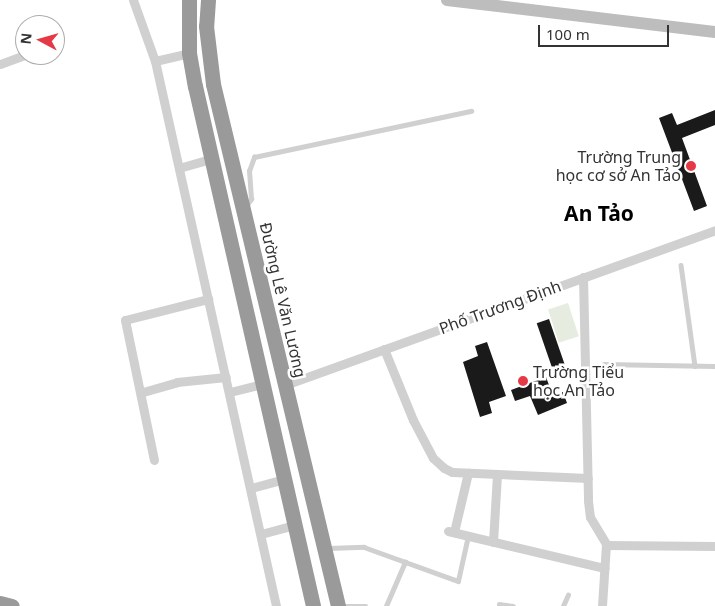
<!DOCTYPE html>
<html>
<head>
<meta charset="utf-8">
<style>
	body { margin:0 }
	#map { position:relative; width:715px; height:606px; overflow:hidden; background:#fff; font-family:"Noto Sans",sans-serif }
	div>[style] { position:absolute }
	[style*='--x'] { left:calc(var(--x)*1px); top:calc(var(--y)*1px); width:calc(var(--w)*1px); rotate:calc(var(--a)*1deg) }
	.green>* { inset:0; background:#e6ecdf; transform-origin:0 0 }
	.building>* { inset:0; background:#1a1a1a; transform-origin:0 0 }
	.lane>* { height:4.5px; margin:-2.25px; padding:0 2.25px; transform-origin:2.25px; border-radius:2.25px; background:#d0d0d0 }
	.street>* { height:9px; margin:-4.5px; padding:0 4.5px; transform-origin:4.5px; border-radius:4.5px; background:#d0d0d0 }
	.secondary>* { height:12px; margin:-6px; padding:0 6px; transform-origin:6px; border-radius:6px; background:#bdbdbd }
	.highway>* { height:15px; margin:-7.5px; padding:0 7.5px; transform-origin:7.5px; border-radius:7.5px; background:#9a9a9a }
	.dots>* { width:14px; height:14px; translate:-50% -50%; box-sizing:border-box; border:2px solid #fff; border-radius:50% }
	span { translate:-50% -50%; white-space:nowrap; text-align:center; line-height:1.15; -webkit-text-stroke:5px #fff; paint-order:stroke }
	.poi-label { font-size:16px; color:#333 }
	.right { translate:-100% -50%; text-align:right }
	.left { translate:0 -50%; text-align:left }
	.street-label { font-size:16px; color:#333 }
	.district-label { font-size:21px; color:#000; font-weight:700 }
	.north { position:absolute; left:15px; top:15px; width:50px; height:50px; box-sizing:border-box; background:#fff; border:1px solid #adadad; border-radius:50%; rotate:276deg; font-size:14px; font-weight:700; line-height:20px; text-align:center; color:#333 }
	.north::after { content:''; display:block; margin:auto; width:18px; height:22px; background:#e63946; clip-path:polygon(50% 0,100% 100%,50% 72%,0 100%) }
	.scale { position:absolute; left:538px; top:25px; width:131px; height:22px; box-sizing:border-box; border:2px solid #333; border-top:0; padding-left:6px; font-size:15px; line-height:18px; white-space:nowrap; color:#333; -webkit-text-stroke:4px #fff; paint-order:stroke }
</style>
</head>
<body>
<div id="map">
	<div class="green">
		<i style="left:568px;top:303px;width:35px;height:21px;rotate:72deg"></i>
	</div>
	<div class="building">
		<i style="clip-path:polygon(715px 110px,715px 125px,682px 138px,707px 206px,694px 211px,659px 118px,672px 113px,677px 125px)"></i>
		<i style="left:549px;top:319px;width:58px;height:13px;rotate:71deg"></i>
		<i style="clip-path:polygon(487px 342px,506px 396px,489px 402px,492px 413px,480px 417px,463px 362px,478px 356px,475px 346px)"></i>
		<i style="clip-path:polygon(546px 377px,553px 396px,563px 392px,567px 403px,538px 415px,530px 396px,515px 401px,511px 390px)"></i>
	</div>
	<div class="lane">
		<i style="--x:246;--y:206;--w:9;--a:-54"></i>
		<i style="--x:251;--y:199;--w:28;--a:-94"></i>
		<i style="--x:249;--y:171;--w:15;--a:-70"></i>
		<i style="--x:254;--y:157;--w:222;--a:-12"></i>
		<i style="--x:681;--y:265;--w:102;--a:82.1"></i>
		<i style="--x:604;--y:364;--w:111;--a:1"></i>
		<i style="--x:328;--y:548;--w:36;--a:-2"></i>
		<i style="--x:364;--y:547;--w:100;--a:19.9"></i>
		<i style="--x:458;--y:581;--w:46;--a:-77.5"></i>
		<i style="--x:499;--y:604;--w:14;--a:8"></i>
		<i style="--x:346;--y:606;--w:20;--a:0"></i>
		<i style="--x:386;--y:606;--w:48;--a:-66.6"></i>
		<i style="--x:563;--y:606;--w:12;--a:-66"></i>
	</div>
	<div class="street">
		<i style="--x:133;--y:0;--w:65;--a:70.2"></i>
		<i style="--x:155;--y:61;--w:558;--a:77.48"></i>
		<i style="--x:155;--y:61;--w:35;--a:-13"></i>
		<i style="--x:0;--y:64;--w:27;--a:-20"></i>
		<i style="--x:179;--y:168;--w:33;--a:-16"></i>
		<i style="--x:583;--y:277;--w:224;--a:88.7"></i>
		<i style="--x:588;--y:501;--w:16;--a:83"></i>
		<i style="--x:590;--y:517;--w:31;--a:59"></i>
		<i style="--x:606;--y:544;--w:62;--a:93.7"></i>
		<i style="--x:384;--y:349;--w:77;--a:67.8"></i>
		<i style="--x:413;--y:420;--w:43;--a:62.2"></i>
		<i style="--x:433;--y:458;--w:15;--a:42"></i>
		<i style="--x:444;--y:468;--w:9;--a:27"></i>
		<i style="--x:452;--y:472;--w:136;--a:2.5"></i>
		<i style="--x:285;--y:385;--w:457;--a:-19.8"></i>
		<i style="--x:143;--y:392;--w:35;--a:-16"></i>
		<i style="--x:177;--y:382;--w:49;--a:-5.8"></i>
		<i style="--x:230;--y:392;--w:33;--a:-14"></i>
		<i style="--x:154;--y:460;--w:143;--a:-101.7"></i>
		<i style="--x:125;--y:320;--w:86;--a:-14.2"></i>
		<i style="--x:251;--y:488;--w:34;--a:-15"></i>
		<i style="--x:448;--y:531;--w:161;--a:13.3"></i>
		<i style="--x:454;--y:532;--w:61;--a:-76.7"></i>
		<i style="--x:261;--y:534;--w:34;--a:-15"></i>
		<i style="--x:493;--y:542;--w:68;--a:-86.6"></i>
		<i style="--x:606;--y:545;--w:109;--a:0.5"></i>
	</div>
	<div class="secondary">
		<i style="--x:447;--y:0;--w:270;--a:6.8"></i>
	</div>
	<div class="highway">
		<i style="--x:189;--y:0;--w:53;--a:90"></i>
		<i style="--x:189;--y:53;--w:34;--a:80"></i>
		<i style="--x:195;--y:86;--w:533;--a:77.21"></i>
		<i style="--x:208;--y:0;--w:26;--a:94"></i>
		<i style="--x:206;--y:26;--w:58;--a:83.1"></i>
		<i style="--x:213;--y:84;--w:537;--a:76.53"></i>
		<i style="--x:0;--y:603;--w:12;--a:14"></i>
	</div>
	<div class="dots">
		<i style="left:691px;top:166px;background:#e63946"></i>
		<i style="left:523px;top:381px;background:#e63946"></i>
	</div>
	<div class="poi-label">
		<span class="right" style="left:681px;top:166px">Trường Trung<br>học cơ sở An Tảo</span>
		<span class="left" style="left:533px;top:381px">Trường Tiểu<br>học An Tảo</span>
	</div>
	<div class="street-label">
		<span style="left:283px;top:300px;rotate:77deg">Đường Lê Văn Lương</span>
		<span style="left:500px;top:307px;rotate:-20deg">Phố Trương Định</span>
	</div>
	<div class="district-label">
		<span style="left:599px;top:213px">An Tảo</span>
	</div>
	<div class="north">N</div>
	<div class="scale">100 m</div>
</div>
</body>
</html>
